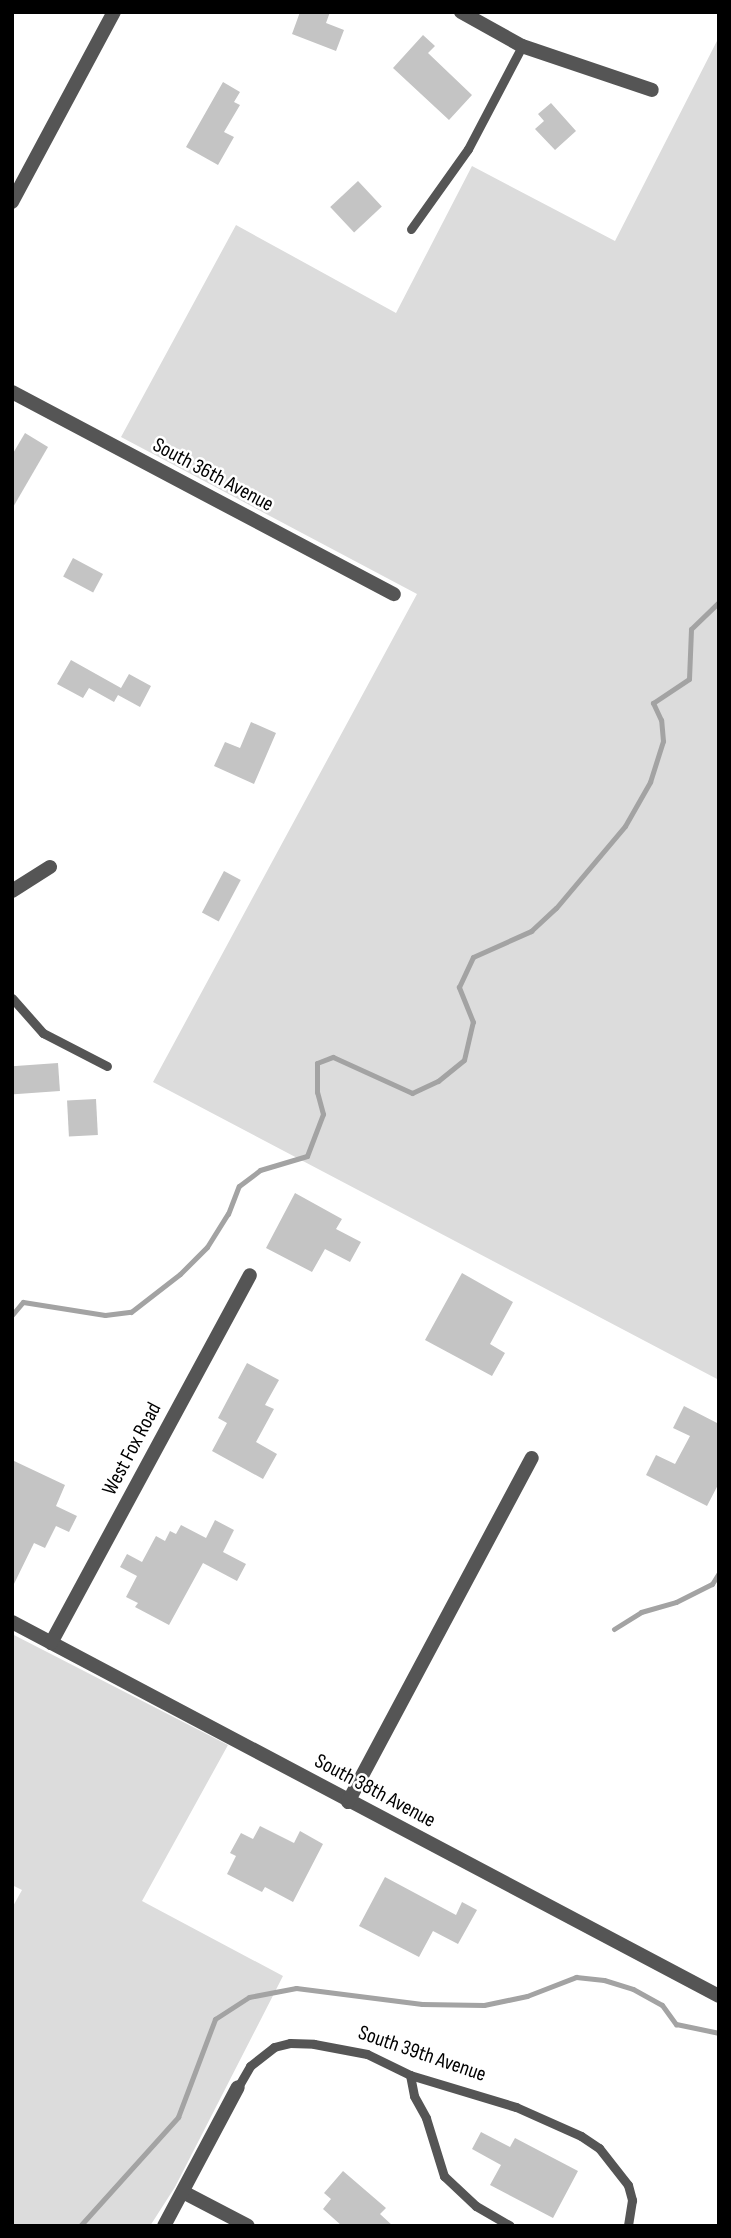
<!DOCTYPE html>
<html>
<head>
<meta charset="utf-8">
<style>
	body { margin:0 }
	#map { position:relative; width:731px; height:2238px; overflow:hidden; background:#fff; font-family:"Sofia Sans Condensed",sans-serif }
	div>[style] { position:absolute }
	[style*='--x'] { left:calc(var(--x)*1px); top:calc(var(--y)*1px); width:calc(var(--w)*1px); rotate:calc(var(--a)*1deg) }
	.green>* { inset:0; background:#dcdcdc }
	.stream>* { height:5px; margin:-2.5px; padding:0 2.5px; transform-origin:2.5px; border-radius:2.5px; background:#a3a3a3 }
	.building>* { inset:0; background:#c4c4c4; transform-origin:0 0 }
	.lane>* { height:9px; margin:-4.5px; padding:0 4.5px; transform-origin:4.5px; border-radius:4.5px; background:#555 }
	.street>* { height:14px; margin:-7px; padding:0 7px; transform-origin:7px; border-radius:7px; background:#555 }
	span { translate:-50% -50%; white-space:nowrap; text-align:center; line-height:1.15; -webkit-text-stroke:5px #fff; paint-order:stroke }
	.street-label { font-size:21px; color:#000 }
	.frame { position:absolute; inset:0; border:14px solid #000; pointer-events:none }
</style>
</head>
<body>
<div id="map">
	<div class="green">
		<i style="clip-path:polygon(719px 37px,719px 1380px,153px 1082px,417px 594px,121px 437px,236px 225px,396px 313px,472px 166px,615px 241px)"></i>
		<i style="clip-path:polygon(12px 1634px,228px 1745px,142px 1901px,283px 1976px,175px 2187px,150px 2226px,12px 2226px,12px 1908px,22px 1890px,12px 1885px)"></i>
	</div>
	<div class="stream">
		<i style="--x:12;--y:1315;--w:17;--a:-50"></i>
		<i style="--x:23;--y:1302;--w:83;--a:9"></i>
		<i style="--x:105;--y:1315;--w:26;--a:-7"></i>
		<i style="--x:131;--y:1312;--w:62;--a:-37.8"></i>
		<i style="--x:180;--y:1274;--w:38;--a:-45"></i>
		<i style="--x:207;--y:1247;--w:39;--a:-58"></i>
		<i style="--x:228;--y:1214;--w:30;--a:-69"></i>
		<i style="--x:239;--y:1186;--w:26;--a:-37"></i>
		<i style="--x:260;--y:1170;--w:49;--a:-16.6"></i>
		<i style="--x:307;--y:1156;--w:45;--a:-69.1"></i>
		<i style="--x:323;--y:1114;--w:23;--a:-105"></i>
		<i style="--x:317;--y:1092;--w:29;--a:-90"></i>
		<i style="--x:317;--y:1063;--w:17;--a:-21"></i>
		<i style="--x:333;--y:1057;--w:87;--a:24.5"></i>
		<i style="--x:412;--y:1093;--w:29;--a:-25"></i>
		<i style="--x:438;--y:1081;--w:33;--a:-39"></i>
		<i style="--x:464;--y:1060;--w:39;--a:-77"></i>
		<i style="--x:473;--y:1022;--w:38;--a:-112"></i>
		<i style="--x:459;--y:987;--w:33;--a:-65"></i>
		<i style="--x:473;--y:957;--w:64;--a:-24.1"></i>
		<i style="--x:531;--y:931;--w:34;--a:-43"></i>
		<i style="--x:556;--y:908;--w:107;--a:-49.9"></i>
		<i style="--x:625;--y:826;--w:51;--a:-60.4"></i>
		<i style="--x:650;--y:782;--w:43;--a:-72.4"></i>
		<i style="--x:663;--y:741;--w:21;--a:-95"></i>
		<i style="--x:661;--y:720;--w:19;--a:-115"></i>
		<i style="--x:653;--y:703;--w:43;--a:-33.7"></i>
		<i style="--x:689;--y:679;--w:50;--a:-87.7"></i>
		<i style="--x:691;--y:629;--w:39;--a:-44"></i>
		<i style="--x:614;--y:1629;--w:32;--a:-32"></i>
		<i style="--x:641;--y:1612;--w:36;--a:-16"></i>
		<i style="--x:676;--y:1602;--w:40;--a:-26.6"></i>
		<i style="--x:712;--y:1584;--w:13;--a:-58"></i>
		<i style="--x:80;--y:2226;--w:147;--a:-48"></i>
		<i style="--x:178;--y:2117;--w:105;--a:-69.3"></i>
		<i style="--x:215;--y:2019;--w:40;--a:-32.9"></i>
		<i style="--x:249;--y:1997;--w:48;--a:-10.8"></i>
		<i style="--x:296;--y:1988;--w:127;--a:7.2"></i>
		<i style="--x:422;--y:2004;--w:62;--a:0.9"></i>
		<i style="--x:484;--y:2005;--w:44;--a:-11.8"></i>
		<i style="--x:527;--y:1996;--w:53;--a:-21.2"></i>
		<i style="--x:576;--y:1977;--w:28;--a:6"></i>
		<i style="--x:604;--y:1980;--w:30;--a:17"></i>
		<i style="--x:633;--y:1989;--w:33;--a:29"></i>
		<i style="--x:662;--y:2005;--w:24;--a:54"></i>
		<i style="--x:676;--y:2024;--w:44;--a:11.8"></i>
	</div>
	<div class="building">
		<i style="clip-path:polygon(300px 12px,330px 12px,326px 23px,344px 30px,336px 51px,292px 34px)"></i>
		<i style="clip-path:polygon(423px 35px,435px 46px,428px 53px,472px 95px,449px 120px,393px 68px)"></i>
		<i style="clip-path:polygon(223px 82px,240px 92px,234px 102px,240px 105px,224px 132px,234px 137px,218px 165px,186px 147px)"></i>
		<i style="clip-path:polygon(551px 103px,576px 131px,555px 150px,535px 129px,544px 121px,538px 114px)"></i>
		<i style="left:358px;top:181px;width:35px;height:38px;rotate:47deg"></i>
		<i style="clip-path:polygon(25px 433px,48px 447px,12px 509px,12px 455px)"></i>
		<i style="left:73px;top:558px;width:34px;height:21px;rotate:28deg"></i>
		<i style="clip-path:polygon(71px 660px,121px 688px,129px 674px,151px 686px,140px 707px,118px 695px,114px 702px,89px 688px,83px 698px,57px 684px)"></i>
		<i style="clip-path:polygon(251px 722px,276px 733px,254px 784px,214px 766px,225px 742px,240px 748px)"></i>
		<i style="left:224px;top:871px;width:19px;height:47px;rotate:28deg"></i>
		<i style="left:58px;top:1063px;width:28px;height:46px;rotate:86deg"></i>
		<i style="left:96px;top:1099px;width:36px;height:29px;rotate:87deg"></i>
		<i style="clip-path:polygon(295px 1193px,342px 1219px,336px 1229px,361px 1242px,350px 1262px,325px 1249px,312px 1272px,266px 1248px)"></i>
		<i style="clip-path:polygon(462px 1273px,513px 1302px,490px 1344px,505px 1353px,492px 1376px,425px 1340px)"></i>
		<i style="clip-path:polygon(247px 1363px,279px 1380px,265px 1405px,274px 1409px,256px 1442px,277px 1454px,263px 1479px,212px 1451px,227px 1423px,218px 1418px)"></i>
		<i style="clip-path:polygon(684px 1406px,719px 1424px,719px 1483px,707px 1506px,646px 1475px,656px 1455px,675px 1464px,690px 1436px,673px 1428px)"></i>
		<i style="clip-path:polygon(12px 1460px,65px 1485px,56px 1506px,77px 1516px,69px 1532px,56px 1526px,45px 1548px,34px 1543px,12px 1588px)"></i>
		<i style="clip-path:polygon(215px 1520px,234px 1530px,223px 1552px,246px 1564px,237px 1581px,203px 1563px,169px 1625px,135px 1607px,138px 1603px,126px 1597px,137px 1576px,120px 1567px,127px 1554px,142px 1562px,156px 1536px,165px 1541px,170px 1531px,176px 1534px,181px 1525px,206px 1538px)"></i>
		<i style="clip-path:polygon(260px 1826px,294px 1843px,300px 1831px,323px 1844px,293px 1902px,265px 1887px,262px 1892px,227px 1874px,236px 1856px,230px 1853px,241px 1833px,253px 1839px)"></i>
		<i style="clip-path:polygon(385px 1877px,456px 1915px,462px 1902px,477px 1910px,458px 1944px,433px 1931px,419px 1957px,359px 1926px)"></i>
		<i style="clip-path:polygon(481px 2132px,510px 2147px,515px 2138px,578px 2171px,553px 2218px,490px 2185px,501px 2165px,472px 2149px)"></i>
		<i style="clip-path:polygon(343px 2171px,386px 2208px,380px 2214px,393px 2226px,342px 2226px,323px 2209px,331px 2199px,324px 2193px)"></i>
	</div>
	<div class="lane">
		<i style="--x:411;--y:229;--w:98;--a:-54.5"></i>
		<i style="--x:468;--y:149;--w:116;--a:-62.3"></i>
		<i style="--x:12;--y:998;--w:47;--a:48.5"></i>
		<i style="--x:43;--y:1033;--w:72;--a:27.3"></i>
		<i style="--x:410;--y:2075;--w:21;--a:79"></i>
		<i style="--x:414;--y:2096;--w:25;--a:61"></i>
		<i style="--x:426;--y:2118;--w:61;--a:72.8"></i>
		<i style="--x:444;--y:2176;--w:44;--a:43.2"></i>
		<i style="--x:476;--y:2206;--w:39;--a:30"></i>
		<i style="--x:238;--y:2087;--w:24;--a:-60"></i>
		<i style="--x:250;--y:2066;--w:31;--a:-38"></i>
		<i style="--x:274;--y:2047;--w:16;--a:-14"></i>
		<i style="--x:290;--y:2043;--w:24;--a:2"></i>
		<i style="--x:314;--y:2044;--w:54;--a:10.7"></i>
		<i style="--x:367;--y:2054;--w:48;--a:26"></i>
		<i style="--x:410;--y:2075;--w:111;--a:16.8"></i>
		<i style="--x:516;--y:2107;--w:71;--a:24"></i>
		<i style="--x:581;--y:2136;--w:22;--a:34"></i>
		<i style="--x:599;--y:2148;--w:47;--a:51.9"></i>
		<i style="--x:628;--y:2185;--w:16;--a:75"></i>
		<i style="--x:632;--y:2200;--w:26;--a:99"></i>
	</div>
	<div class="street">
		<i style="--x:461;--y:12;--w:70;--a:29.1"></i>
		<i style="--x:522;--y:46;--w:137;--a:18.7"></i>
		<i style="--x:12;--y:202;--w:216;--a:-61.8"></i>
		<i style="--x:12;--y:392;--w:432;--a:27.9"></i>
		<i style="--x:12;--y:891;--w:45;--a:-32.3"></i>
		<i style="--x:12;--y:1622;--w:800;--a:27.88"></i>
		<i style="--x:51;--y:1643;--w:418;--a:-61.6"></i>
		<i style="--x:348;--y:1802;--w:390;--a:-61.9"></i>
		<i style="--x:183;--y:2192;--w:73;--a:27.6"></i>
		<i style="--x:164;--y:2226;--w:157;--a:-62"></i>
	</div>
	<div class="street-label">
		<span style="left:213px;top:475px;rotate:28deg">South 36th Avenue</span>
		<span style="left:132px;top:1449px;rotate:-62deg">West Fox Road</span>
		<span style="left:375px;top:1791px;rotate:28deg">South 38th Avenue</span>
		<span style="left:422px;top:2054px;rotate:19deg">South 39th Avenue</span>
	</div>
	<div class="frame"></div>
</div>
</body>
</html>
